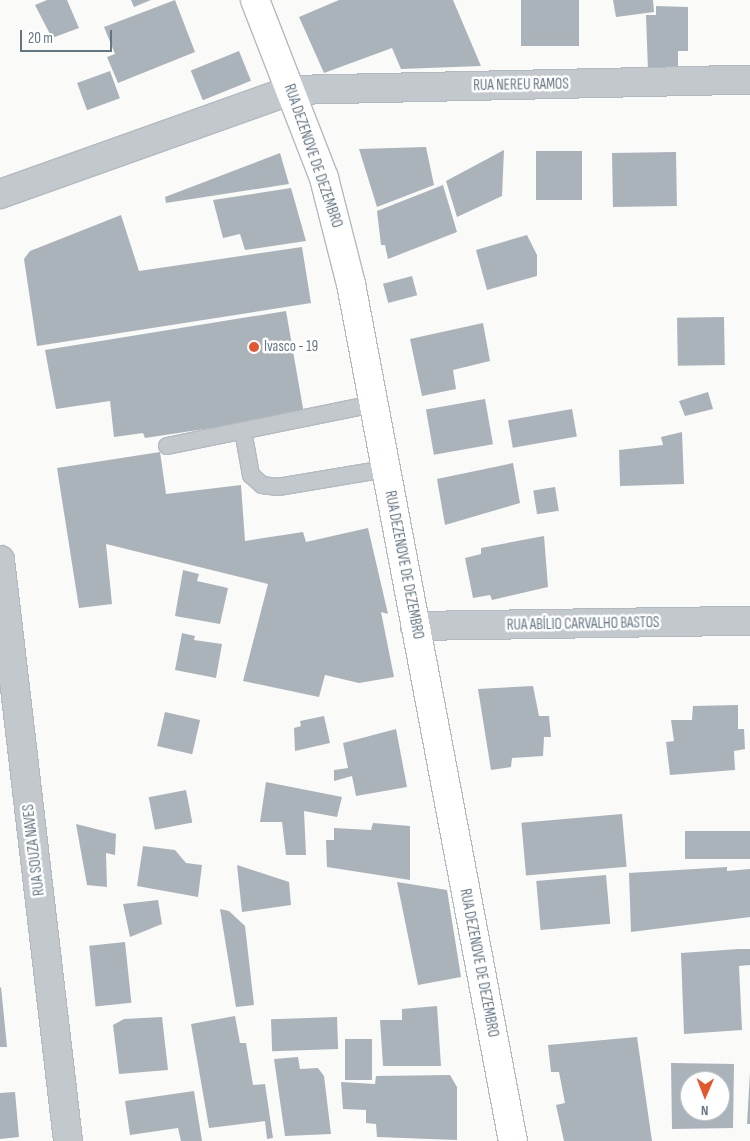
<!DOCTYPE html>
<html>
<head>
<meta charset="utf-8">
<style>
	body { margin:0 }
	#map { position:relative; width:750px; height:1141px; overflow:hidden; background:#fafaf8; font-family:"Sofia Sans Condensed",sans-serif }
	div>[style] { position:absolute }
	[style*='--x'] { left:calc(var(--x)*1px); top:calc(var(--y)*1px); width:calc(var(--w)*1px); rotate:calc(var(--a)*1deg) }
	.building>* { inset:0; background:#aab3b9; transform-origin:0 0 }
	.roads { filter:drop-shadow(1px 0 #b3babf) drop-shadow(-1px 0 #b3babf) drop-shadow(0 1px #b3babf) drop-shadow(0 -1px #b3babf) }
	.service>* { height:16px; margin:-8px; padding:0 8px; transform-origin:8px; border-radius:8px; background:#c3c8cc }
	.minor>* { height:28px; margin:-14px; padding:0 14px; transform-origin:14px; border-radius:14px; background:#c3c8cc }
	.secondary>* { height:28px; margin:-14px; padding:0 14px; transform-origin:14px; border-radius:14px; background:#fff }
	.dots>* { width:14px; height:14px; translate:-50% -50%; box-sizing:border-box; border:2px solid #fff; border-radius:50% }
	span { translate:-50% -50%; white-space:nowrap; text-align:center; line-height:1.15; -webkit-text-stroke:5px #fff; paint-order:stroke }
	.street-label { font-size:15px; color:#657683 }
	.poi-label { font-size:15px; color:#657683 }
	.left { translate:0 -50%; text-align:left }
	.north { position:absolute; left:680px; top:1071px; width:50px; height:50px; box-sizing:border-box; background:#fff; border:1px solid #c1c8cd; border-radius:50%; rotate:181deg; font-size:14px; font-weight:700; line-height:20px; text-align:center; color:#657683 }
	.north::after { content:''; display:block; margin:auto; width:18px; height:22px; background:#e4572e; clip-path:polygon(50% 0,100% 100%,50% 72%,0 100%) }
	.scale { position:absolute; left:20px; top:30px; width:92px; height:22px; box-sizing:border-box; border:2px solid #657683; border-top:0; padding-left:6px; font-size:15px; line-height:18px; white-space:nowrap; color:#657683; -webkit-text-stroke:4px #fff; paint-order:stroke }
</style>
</head>
<body>
<div id="map">
	<div class="building">
		<i style="clip-path:polygon(47px 0,67px 0,79px 28px,52px 38px,35px 5px)"></i>
		<i style="clip-path:polygon(131px 0,151px 0,134px 7px)"></i>
		<i style="clip-path:polygon(175px 0,195px 52px,118px 83px,107px 57px,115px 54px,104px 27px)"></i>
		<i style="clip-path:polygon(339px 0,453px 0,481px 66px,401px 69px,392px 48px,324px 73px,299px 17px)"></i>
		<i style="left:521px;top:0;width:58px;height:46px"></i>
		<i style="clip-path:polygon(613px 0,653px 0,654px 12px,616px 17px)"></i>
		<i style="clip-path:polygon(656px 6px,688px 7px,688px 51px,678px 51px,678px 71px,648px 71px,646px 15px,656px 15px)"></i>
		<i style="left:239px;top:51px;width:32px;height:52px;rotate:68deg"></i>
		<i style="left:110px;top:71px;width:29px;height:35px;rotate:70deg"></i>
		<i style="clip-path:polygon(426px 147px,434px 185px,377px 207px,359px 149px)"></i>
		<i style="clip-path:polygon(504px 150px,502px 196px,457px 217px,446px 181px)"></i>
		<i style="left:536px;top:151px;width:46px;height:49px"></i>
		<i style="left:676px;top:152px;width:54px;height:64px;rotate:89deg"></i>
		<i style="clip-path:polygon(280px 153px,289px 184px,166px 203px,165px 197px)"></i>
		<i style="clip-path:polygon(443px 185px,457px 232px,388px 259px,385px 245px,381px 245px,377px 211px)"></i>
		<i style="clip-path:polygon(291px 188px,306px 241px,245px 250px,240px 234px,223px 238px,213px 200px)"></i>
		<i style="clip-path:polygon(121px 215px,139px 271px,302px 247px,311px 303px,37px 346px,24px 259px,30px 251px)"></i>
		<i style="clip-path:polygon(527px 235px,537px 255px,537px 276px,487px 290px,476px 250px)"></i>
		<i style="left:412px;top:276px;width:20px;height:30px;rotate:75deg"></i>
		<i style="clip-path:polygon(286px 311px,304px 414px,145px 438px,143px 433px,114px 437px,110px 401px,56px 409px,45px 350px)"></i>
		<i style="left:724px;top:317px;width:48px;height:47px;rotate:89deg"></i>
		<i style="clip-path:polygon(483px 323px,490px 361px,453px 370px,456px 389px,422px 396px,410px 339px)"></i>
		<i style="clip-path:polygon(708px 392px,713px 409px,685px 416px,679px 401px)"></i>
		<i style="left:485px;top:399px;width:46px;height:60px;rotate:80deg"></i>
		<i style="left:572px;top:409px;width:28px;height:65px;rotate:80deg"></i>
		<i style="clip-path:polygon(682px 432px,684px 484px,620px 486px,619px 450px,663px 445px,661px 437px)"></i>
		<i style="clip-path:polygon(160px 452px,166px 494px,241px 485px,245px 541px,303px 532px,306px 542px,368px 528px,388px 614px,381px 612px,394px 677px,359px 683px,325px 675px,319px 697px,243px 681px,268px 584px,106px 544px,112px 604px,79px 608px,57px 468px)"></i>
		<i style="clip-path:polygon(513px 463px,520px 503px,445px 525px,437px 479px)"></i>
		<i style="left:555px;top:487px;width:24px;height:22px;rotate:81deg"></i>
		<i style="clip-path:polygon(544px 536px,548px 587px,492px 600px,490px 595px,473px 598px,465px 558px,481px 554px,481px 548px)"></i>
		<i style="clip-path:polygon(183px 570px,199px 574px,197px 581px,228px 588px,220px 624px,175px 616px)"></i>
		<i style="clip-path:polygon(182px 633px,195px 636px,194px 640px,222px 644px,216px 678px,175px 670px)"></i>
		<i style="clip-path:polygon(533px 686px,539px 716px,549px 716px,551px 737px,544px 737px,543px 756px,512px 758px,511px 767px,491px 770px,478px 689px)"></i>
		<i style="clip-path:polygon(738px 705px,738px 729px,744px 729px,745px 749px,734px 751px,735px 770px,670px 775px,666px 742px,674px 741px,671px 720px,692px 720px,693px 706px)"></i>
		<i style="left:165px;top:712px;width:36px;height:35px;rotate:13deg"></i>
		<i style="clip-path:polygon(324px 716px,330px 743px,295px 751px,294px 728px,301px 726px,300px 721px)"></i>
		<i style="clip-path:polygon(396px 729px,407px 787px,356px 796px,352px 776px,334px 781px,334px 770px,348px 768px,343px 743px)"></i>
		<i style="clip-path:polygon(266px 782px,342px 797px,337px 817px,304px 811px,306px 855px,286px 855px,282px 822px,260px 822px)"></i>
		<i style="left:186px;top:790px;width:33px;height:38px;rotate:79deg"></i>
		<i style="left:622px;top:814px;width:53px;height:101px;rotate:85deg"></i>
		<i style="clip-path:polygon(373px 823px,410px 826px,410px 880px,327px 867px,326px 840px,334px 840px,334px 828px,371px 830px)"></i>
		<i style="clip-path:polygon(76px 824px,116px 834px,115px 855px,106px 853px,107px 887px,87px 885px)"></i>
		<i style="left:750px;top:831px;width:28px;height:65px;rotate:90deg"></i>
		<i style="clip-path:polygon(143px 846px,175px 850px,186px 863px,202px 865px,198px 897px,137px 886px)"></i>
		<i style="clip-path:polygon(237px 865px,289px 882px,291px 905px,242px 912px)"></i>
		<i style="clip-path:polygon(727px 867px,727px 871px,750px 869px,750px 917px,631px 932px,629px 873px)"></i>
		<i style="left:606px;top:875px;width:49px;height:70px;rotate:85deg"></i>
		<i style="clip-path:polygon(397px 882px,447px 890px,461px 977px,418px 985px)"></i>
		<i style="clip-path:polygon(158px 900px,162px 924px,130px 937px,123px 904px)"></i>
		<i style="clip-path:polygon(220px 909px,229px 911px,245px 926px,254px 1005px,236px 1007px)"></i>
		<i style="left:125px;top:942px;width:61px;height:36px;rotate:84deg"></i>
		<i style="clip-path:polygon(739px 949px,750px 949px,750px 965px,739px 966px,742px 1030px,684px 1034px,681px 953px)"></i>
		<i style="clip-path:polygon(1px 987px,7px 1047px,0 1047px,0 988px)"></i>
		<i style="clip-path:polygon(437px 1006px,441px 1066px,383px 1066px,380px 1020px,402px 1020px,402px 1009px)"></i>
		<i style="clip-path:polygon(235px 1016px,240px 1043px,246px 1043px,253px 1085px,265px 1084px,273px 1138px,267px 1139px,265px 1121px,209px 1128px,191px 1024px)"></i>
		<i style="clip-path:polygon(162px 1017px,168px 1070px,119px 1074px,113px 1025px,124px 1019px)"></i>
		<i style="left:337px;top:1017px;width:32px;height:66px;rotate:88deg"></i>
		<i style="clip-path:polygon(637px 1037px,652px 1141px,564px 1141px,556px 1105px,565px 1103px,559px 1072px,551px 1072px,548px 1045px)"></i>
		<i style="left:345px;top:1039px;width:27px;height:41px"></i>
		<i style="clip-path:polygon(298px 1057px,300px 1069px,318px 1068px,324px 1076px,331px 1134px,285px 1136px,274px 1059px)"></i>
		<i style="clip-path:polygon(evenodd,671px 1063px,734px 1064px,733px 1128px,672px 1129px,671px 1063px,690px 1081px,720px 1081px,720px 1111px,690px 1111px,690px 1081px)"></i>
		<i style="clip-path:polygon(750px 1072px,750px 1124px,747px 1124px)"></i>
		<i style="clip-path:polygon(450px 1075px,457px 1087px,457px 1140px,377px 1137px,376px 1124px,366px 1123px,366px 1110px,343px 1109px,341px 1082px,375px 1084px,376px 1076px)"></i>
		<i style="clip-path:polygon(194px 1091px,202px 1141px,181px 1141px,178px 1128px,130px 1135px,125px 1101px)"></i>
		<i style="clip-path:polygon(15px 1092px,19px 1137px,0 1139px,0 1093px)"></i>
	</div>
	<div class="roads">
		<div class="service">
			<i style="--x:243;--y:431;--w:45;--a:79.7"></i>
			<i style="--x:251;--y:475;--w:15;--a:42"></i>
			<i style="--x:262;--y:485;--w:16;--a:7"></i>
			<i style="--x:278;--y:487;--w:109;--a:-9.5"></i>
			<i style="--x:167;--y:446;--w:210;--a:-11.5"></i>
		</div>
		<div class="minor">
			<i style="--x:0;--y:194;--w:310;--a:-19.6"></i>
			<i style="--x:292;--y:90;--w:458;--a:-1.3"></i>
			<i style="--x:0;--y:560;--w:585;--a:83.32"></i>
			<i style="--x:415;--y:626;--w:335;--a:-0.9"></i>
		</div>
		<div class="secondary">
			<i style="--x:255;--y:0;--w:191;--a:68.8"></i>
			<i style="--x:324;--y:178;--w:109;--a:75.7"></i>
			<i style="--x:351;--y:284;--w:872;--a:79.3"></i>
		</div>
	</div>
	<div class="dots">
		<i style="left:254px;top:347px;background:#e4572e"></i>
	</div>
	<div class="street-label">
		<span style="left:521px;top:85px;rotate:-1deg">RUA NEREU RAMOS</span>
		<span style="left:313px;top:156px;rotate:71deg">RUA DEZENOVE DE DEZEMBRO</span>
		<span style="left:404px;top:565px;rotate:79deg">RUA DEZENOVE DE DEZEMBRO</span>
		<span style="left:583px;top:624px;rotate:-1deg">RUA ABÍLIO CARVALHO BASTOS</span>
		<span style="left:34px;top:850px;rotate:-97deg">RUA SOUZA NAVES</span>
		<span style="left:479px;top:963px;rotate:79deg">RUA DEZENOVE DE DEZEMBRO</span>
	</div>
	<div class="poi-label">
		<span class="left" style="left:264px;top:347px">Ivasco - 19</span>
	</div>
	<div class="north">N</div>
	<div class="scale">20 m</div>
</div>
</body>
</html>
